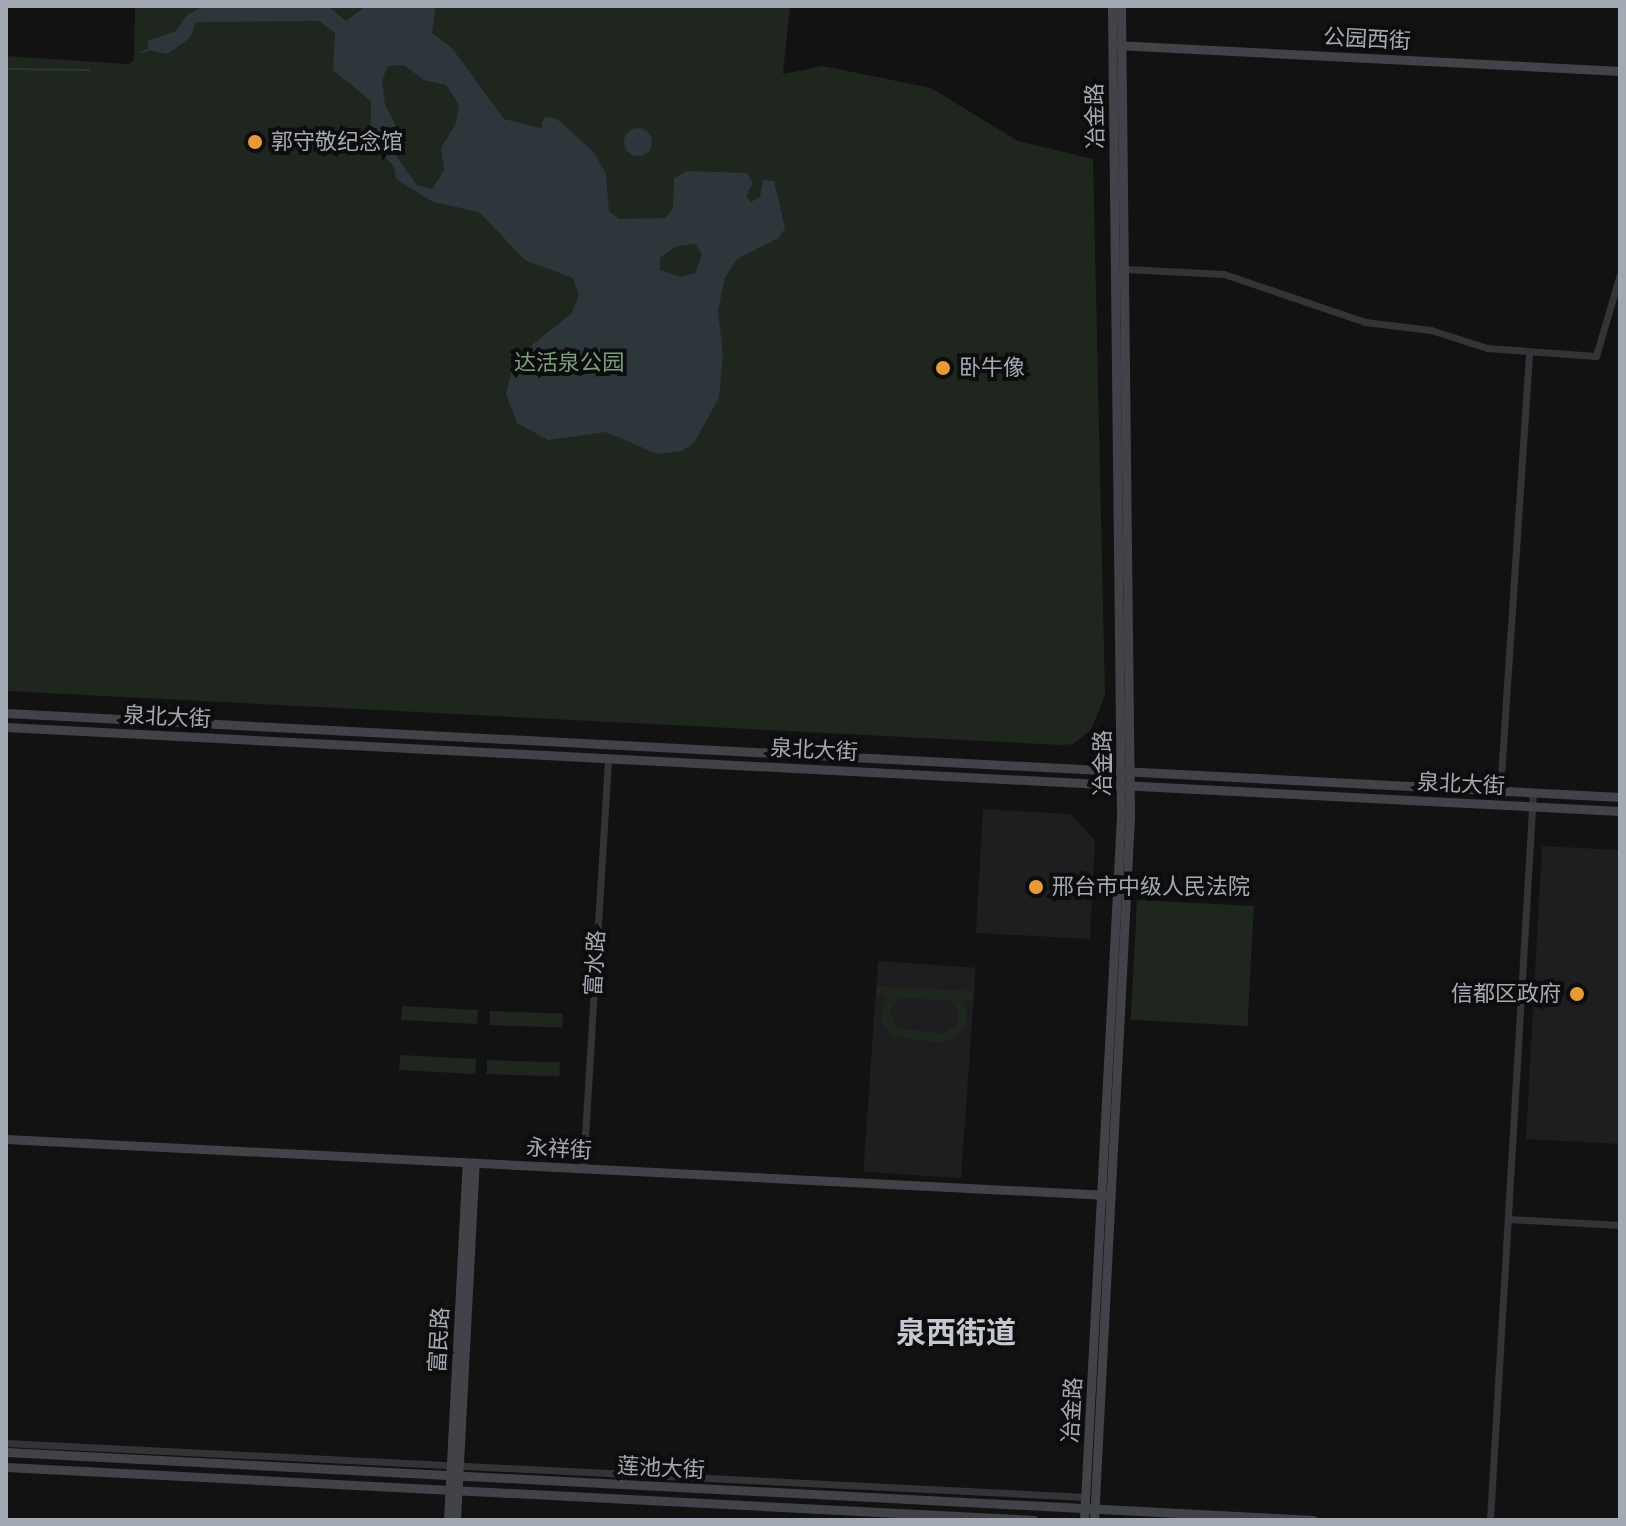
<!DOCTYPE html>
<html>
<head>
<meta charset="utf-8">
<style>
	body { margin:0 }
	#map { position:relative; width:1626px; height:1526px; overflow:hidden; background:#121213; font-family:"PT Sans Narrow","Noto Sans SC",sans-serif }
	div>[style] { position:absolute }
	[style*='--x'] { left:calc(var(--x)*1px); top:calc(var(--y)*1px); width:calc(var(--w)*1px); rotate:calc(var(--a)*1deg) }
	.built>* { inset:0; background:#1e1e20; transform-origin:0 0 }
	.green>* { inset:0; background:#1e261e; transform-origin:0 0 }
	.water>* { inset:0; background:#2c363b }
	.round { border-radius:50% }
	.stream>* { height:2px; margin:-1px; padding:0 1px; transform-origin:1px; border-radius:1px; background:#2c363b }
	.street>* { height:7px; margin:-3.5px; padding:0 3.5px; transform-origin:3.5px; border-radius:3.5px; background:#333438 }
	.secondary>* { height:9px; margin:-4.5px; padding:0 4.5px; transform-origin:4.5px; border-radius:4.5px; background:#414348 }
	.dots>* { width:22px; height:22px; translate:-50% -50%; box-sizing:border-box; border:4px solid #0d0d0e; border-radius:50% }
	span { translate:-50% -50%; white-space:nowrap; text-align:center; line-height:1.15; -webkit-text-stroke:8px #0d0d0e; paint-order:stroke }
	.street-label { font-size:22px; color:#a4aab3 }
	.poi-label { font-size:22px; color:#a4aab3 }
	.left { translate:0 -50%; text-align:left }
	.right { translate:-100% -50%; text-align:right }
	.park-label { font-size:22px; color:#7d9e7b }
	.district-label { font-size:30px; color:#c4c8cf; font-weight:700 }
	.frame { position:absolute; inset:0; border:8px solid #a4aab3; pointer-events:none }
</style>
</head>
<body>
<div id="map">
	<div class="built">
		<i style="clip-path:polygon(983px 809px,1070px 814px,1095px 840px,1090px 939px,976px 933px)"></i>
		<i style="clip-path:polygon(1542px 846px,1620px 850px,1620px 1144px,1526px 1139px)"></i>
		<i style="left:878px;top:961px;width:98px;height:211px;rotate:4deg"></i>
	</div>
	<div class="green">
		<i style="clip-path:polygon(135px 6px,790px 6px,783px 74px,823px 66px,931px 88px,1018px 141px,1093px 159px,1105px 695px,1091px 730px,1073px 744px,1061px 745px,6px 691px,6px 56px,128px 64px,134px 60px)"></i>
		<i style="left:1137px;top:900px;width:117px;height:120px;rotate:3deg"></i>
		<i style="clip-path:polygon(evenodd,877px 986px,973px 991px,973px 1000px,963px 1000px,968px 1016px,965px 1029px,943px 1043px,892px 1036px,881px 1021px,886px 996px,876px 994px,877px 986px,900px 998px,948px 1000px,957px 1009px,957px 1024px,942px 1034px,897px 1028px,890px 1011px,900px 998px)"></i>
		<i style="left:402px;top:1006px;width:76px;height:14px;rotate:3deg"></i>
		<i style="left:490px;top:1011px;width:73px;height:14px;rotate:2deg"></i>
		<i style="left:400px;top:1055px;width:76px;height:15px;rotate:3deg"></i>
		<i style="left:487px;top:1060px;width:73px;height:14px;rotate:2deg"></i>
	</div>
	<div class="water">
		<i style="clip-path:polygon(evenodd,204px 6px,328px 6px,346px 21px,366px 6px,436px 6px,432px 33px,452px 48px,504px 119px,541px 128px,544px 117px,557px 119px,594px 152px,606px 174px,609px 211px,619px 219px,665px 218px,673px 209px,674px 178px,687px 171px,747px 173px,753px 183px,746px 196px,751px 202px,760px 197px,763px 180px,774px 181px,785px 228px,779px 238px,737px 259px,725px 278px,718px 310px,723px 354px,719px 398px,694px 443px,682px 451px,657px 454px,606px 432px,548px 440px,517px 423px,506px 394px,512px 369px,518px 356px,571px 314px,579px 296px,573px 278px,525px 260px,479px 212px,433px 202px,396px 179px,394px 167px,371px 140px,371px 101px,333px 70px,335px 33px,319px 21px,196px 22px,190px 38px,167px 54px,148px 50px,148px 41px,176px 31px,187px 15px,204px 6px,404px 65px,424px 80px,446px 85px,459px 105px,456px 123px,441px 148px,444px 170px,432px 189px,417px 185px,394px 153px,397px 128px,385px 105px,382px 80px,388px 66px,404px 65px,204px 6px,696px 244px,702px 255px,695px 273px,681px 277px,660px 270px,660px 258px,676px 246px,696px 244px)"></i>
		<i class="round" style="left:624px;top:128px;width:28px;height:28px"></i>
	</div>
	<div class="stream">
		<i style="--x:141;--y:52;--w:7;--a:-16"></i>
		<i style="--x:6;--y:69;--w:83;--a:0.7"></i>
	</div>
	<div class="street">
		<i style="--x:1125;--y:269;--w:99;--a:2.9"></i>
		<i style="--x:1224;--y:274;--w:149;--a:18.8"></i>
		<i style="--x:1365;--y:322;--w:66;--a:6.9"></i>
		<i style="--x:1431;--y:330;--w:59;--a:17.8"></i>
		<i style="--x:1487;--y:348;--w:109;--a:4.2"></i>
		<i style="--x:1596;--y:356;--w:85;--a:-73.7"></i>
		<i style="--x:1500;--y:791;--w:440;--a:-86.2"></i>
		<i style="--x:583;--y:1169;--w:412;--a:-86.5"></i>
		<i style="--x:1508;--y:1219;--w:112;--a:3.1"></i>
		<i style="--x:6;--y:1443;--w:1081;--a:2.86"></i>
		<i style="--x:1490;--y:1520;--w:728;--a:-86.62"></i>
	</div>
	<div class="secondary">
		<i style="--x:1116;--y:45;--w:505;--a:2.95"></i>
		<i style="--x:6;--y:713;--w:1616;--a:2.98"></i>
		<i style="--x:6;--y:727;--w:1616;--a:2.98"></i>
		<i style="--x:6;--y:1139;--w:1103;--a:2.91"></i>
		<i style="--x:6;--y:1452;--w:1309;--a:2.98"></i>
		<i style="--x:6;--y:1467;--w:1029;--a:2.95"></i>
		<i style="--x:448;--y:1520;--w:358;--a:-87"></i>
		<i style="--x:456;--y:1520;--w:358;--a:-87"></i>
		<i style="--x:1084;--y:1520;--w:705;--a:-86.99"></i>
		<i style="--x:1121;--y:816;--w:810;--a:-90.64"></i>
		<i style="--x:1094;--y:1520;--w:705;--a:-87.07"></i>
		<i style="--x:1130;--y:816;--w:810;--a:-90.64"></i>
	</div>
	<div class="dots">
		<i style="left:255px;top:142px;background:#e99a34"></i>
		<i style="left:943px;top:368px;background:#e99a34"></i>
		<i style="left:1036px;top:887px;background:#e99a34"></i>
		<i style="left:1577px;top:994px;background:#e99a34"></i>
	</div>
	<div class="street-label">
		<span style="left:1367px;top:39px;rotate:3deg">公园西街</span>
		<span style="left:1095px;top:116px;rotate:-91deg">冶金路</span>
		<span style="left:167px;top:717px;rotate:3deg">泉北大街</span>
		<span style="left:814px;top:750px;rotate:3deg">泉北大街</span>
		<span style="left:1103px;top:763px;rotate:-90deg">冶金路</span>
		<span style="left:1461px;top:784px;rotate:3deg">泉北大街</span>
		<span style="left:595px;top:963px;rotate:-87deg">富水路</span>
		<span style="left:559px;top:1149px;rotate:3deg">永祥街</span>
		<span style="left:439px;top:1340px;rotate:-87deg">富民路</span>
		<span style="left:1072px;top:1410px;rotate:-87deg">冶金路</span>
		<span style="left:661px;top:1468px;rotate:3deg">莲池大街</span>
	</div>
	<div class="poi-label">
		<span class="left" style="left:271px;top:142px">郭守敬纪念馆</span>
		<span class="left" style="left:959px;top:368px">卧牛像</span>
		<span class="left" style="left:1052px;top:887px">邢台市中级人民法院</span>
		<span class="right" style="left:1561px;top:994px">信都区政府</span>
	</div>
	<div class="park-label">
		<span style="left:569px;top:363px">达活泉公园</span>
	</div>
	<div class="district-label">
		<span style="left:956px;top:1332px">泉西街道</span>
	</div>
	<div class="frame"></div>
</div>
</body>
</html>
